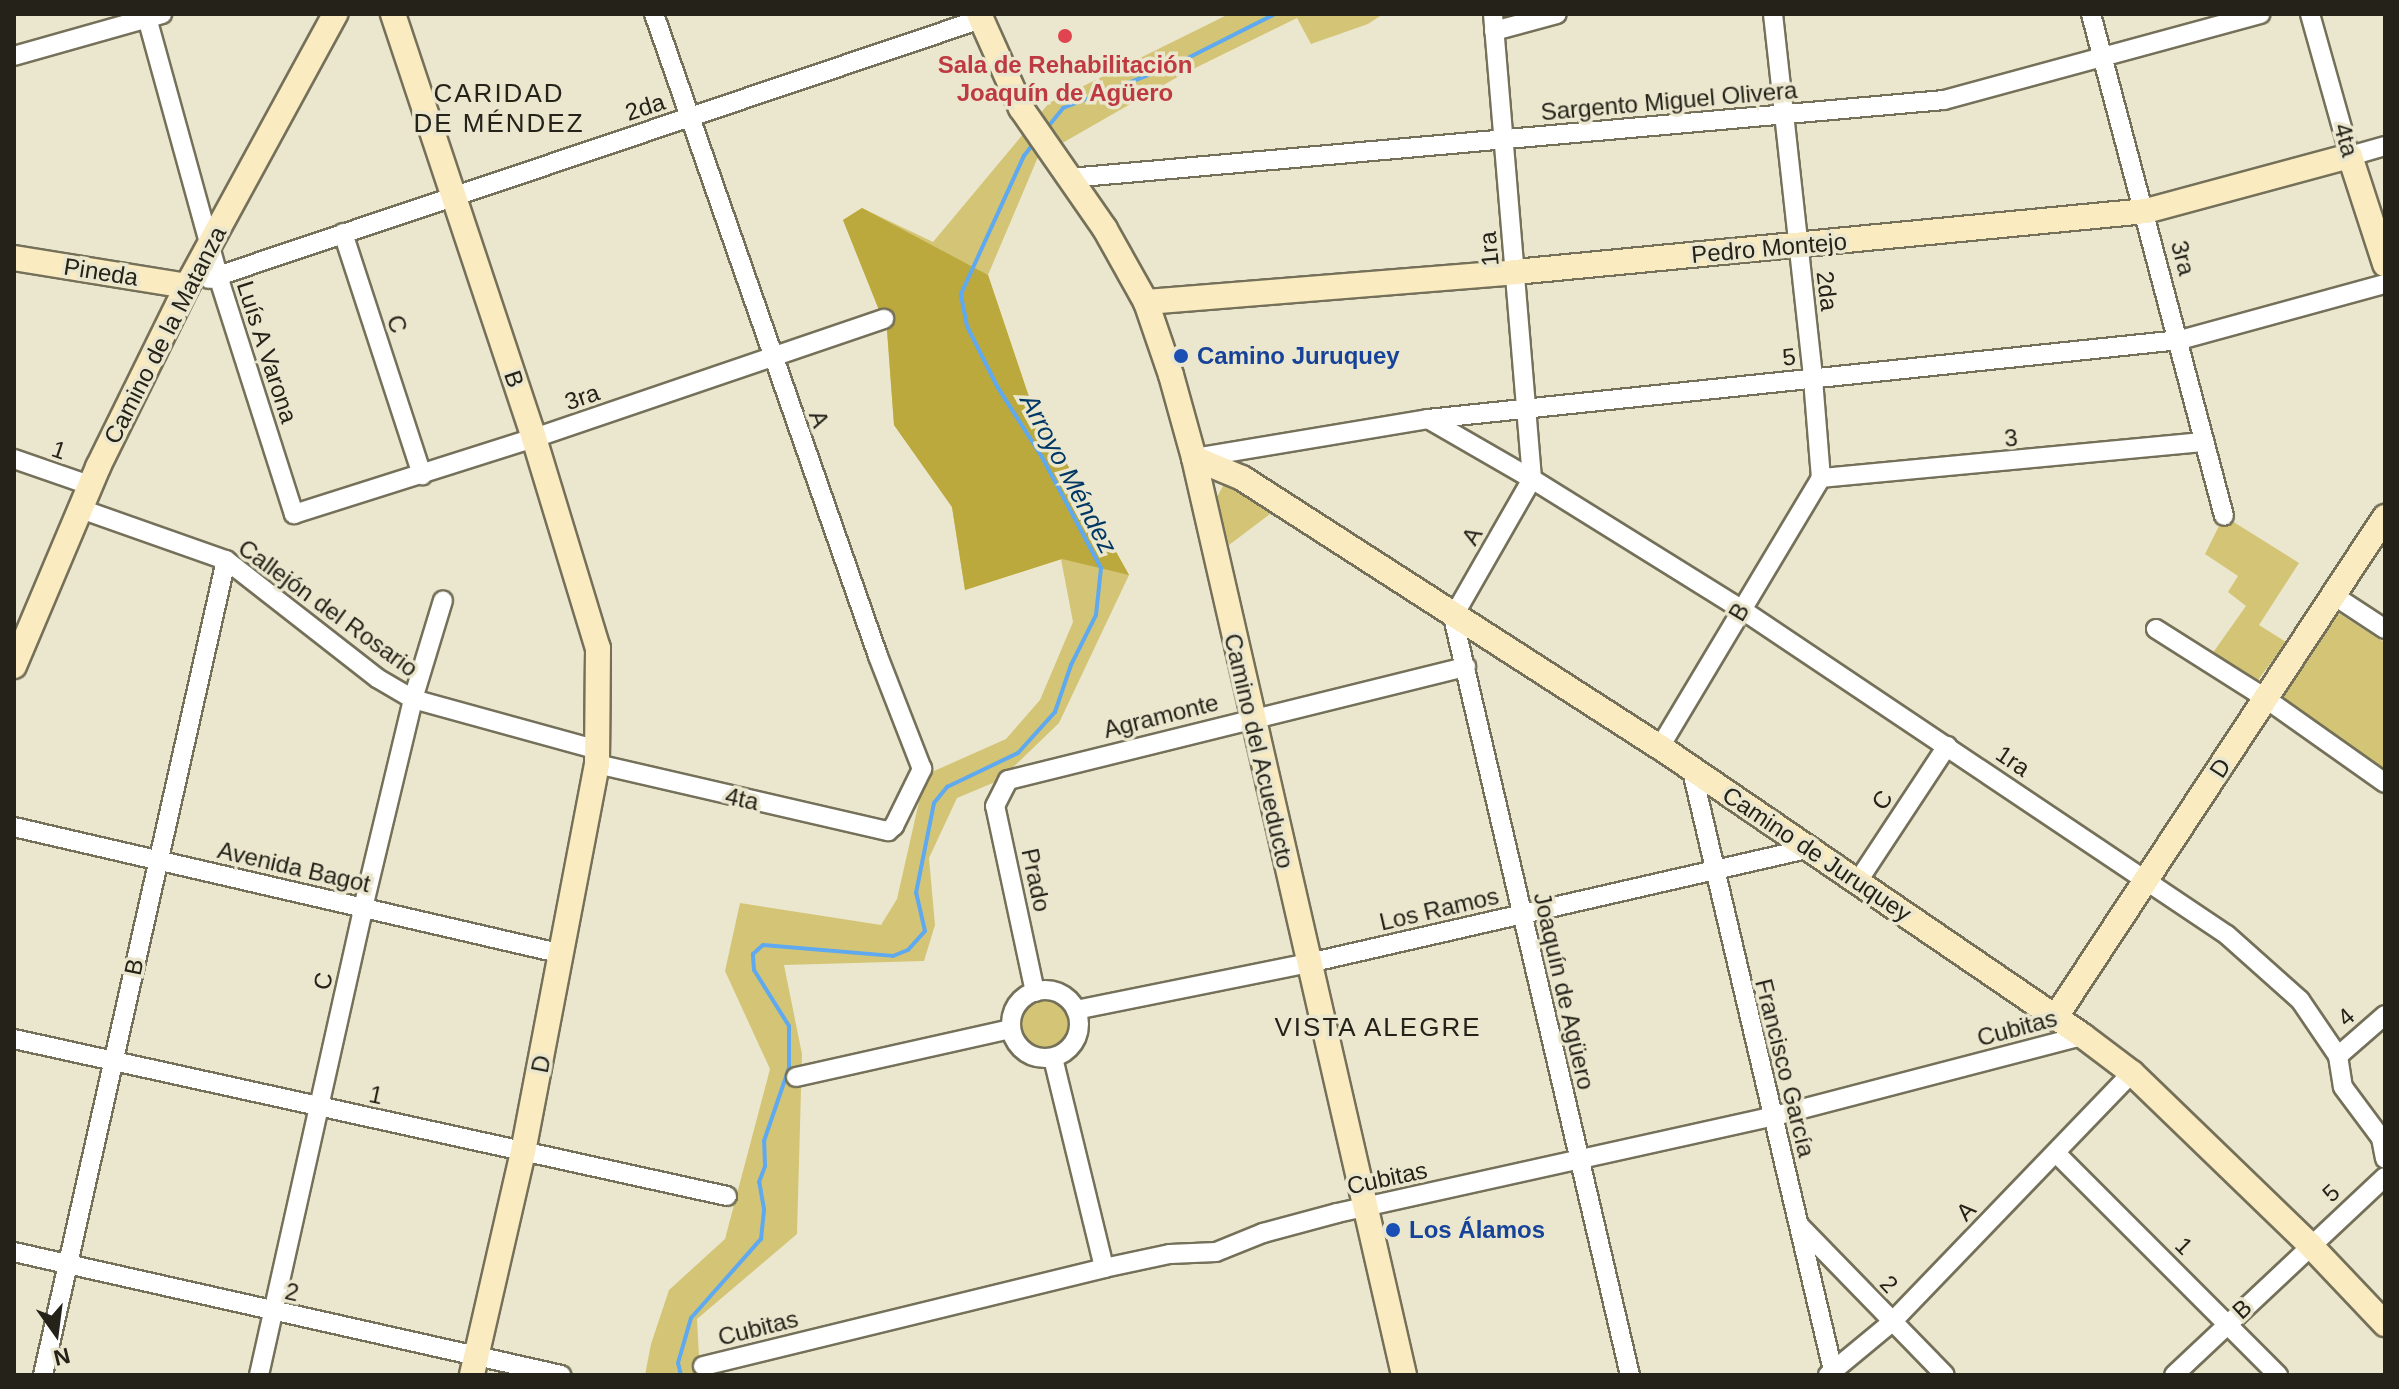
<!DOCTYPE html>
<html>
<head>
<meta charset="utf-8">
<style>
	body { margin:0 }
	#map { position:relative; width:2399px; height:1389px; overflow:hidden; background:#ebe7ce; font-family:Helvetica,sans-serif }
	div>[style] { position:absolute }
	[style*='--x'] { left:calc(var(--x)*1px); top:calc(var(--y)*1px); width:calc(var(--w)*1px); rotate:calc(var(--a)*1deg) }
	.green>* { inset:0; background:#d3c575 }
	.round { border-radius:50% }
	.forest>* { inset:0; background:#bba93d }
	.stream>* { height:4px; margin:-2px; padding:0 2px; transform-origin:2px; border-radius:2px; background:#5ea9ef }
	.roads { filter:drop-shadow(2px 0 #747059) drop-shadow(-2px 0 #747059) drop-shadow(0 2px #747059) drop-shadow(0 -2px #747059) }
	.street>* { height:18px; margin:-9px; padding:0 9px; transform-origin:9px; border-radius:9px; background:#fff }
	.street>.ring { margin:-9px; padding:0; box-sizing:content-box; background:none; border:18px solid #fff; border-radius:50% }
	.secondary>* { height:24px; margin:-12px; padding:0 12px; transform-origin:12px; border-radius:12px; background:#fbebc0 }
	.dots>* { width:22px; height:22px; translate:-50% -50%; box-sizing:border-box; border:4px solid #ebe7ce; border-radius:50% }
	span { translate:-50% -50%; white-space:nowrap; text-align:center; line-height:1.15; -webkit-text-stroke:7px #ebe7ce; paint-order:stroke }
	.health-label { font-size:24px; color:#be3a42; font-weight:700 }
	.street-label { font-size:24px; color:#242219 }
	.transit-label { font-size:24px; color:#164399; font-weight:700 }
	.left { translate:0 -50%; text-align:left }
	.neighbourhood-label { font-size:26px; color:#242219; letter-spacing:2px }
	.water-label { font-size:26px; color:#003865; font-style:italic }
	.frame { position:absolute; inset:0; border:16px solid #242219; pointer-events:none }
	.north { position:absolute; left:16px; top:1293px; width:80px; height:80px; -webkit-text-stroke:6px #ebe7ce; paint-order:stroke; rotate:166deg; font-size:22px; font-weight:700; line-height:32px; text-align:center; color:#242219 }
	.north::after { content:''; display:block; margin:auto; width:28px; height:36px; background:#242219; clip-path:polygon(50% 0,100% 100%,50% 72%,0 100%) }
</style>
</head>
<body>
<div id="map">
	<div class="green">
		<i style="clip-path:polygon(1229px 14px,1383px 14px,1368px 24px,1311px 44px,1297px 18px,1181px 75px,1038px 157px,988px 275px,1028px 394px,1129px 575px,1059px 723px,1000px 780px,957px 798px,929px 858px,935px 925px,924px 961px,784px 965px,802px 1054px,797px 1234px,697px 1319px,700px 1375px,645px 1375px,651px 1344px,669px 1290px,725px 1239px,770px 1069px,725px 971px,740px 903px,881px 925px,897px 899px,925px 775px,1006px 739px,1040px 700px,1073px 622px,1061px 559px,965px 590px,952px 507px,894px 425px,887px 330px,843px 220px,862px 208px,933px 242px,1049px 103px)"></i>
		<i style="clip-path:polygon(1233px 485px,1274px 511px,1229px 545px,1217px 497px,1223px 486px)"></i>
		<i style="clip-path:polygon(2224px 516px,2299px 563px,2259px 625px,2286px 642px,2256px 683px,2212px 654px,2246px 606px,2228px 592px,2238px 576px,2205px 554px)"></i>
		<i style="clip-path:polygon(2340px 614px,2385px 643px,2385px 775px,2284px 699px,2283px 694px,2332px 616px)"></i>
		<i class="round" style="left:1017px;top:998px;width:52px;height:52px"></i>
	</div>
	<div class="forest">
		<i style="clip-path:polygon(862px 208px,988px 275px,1028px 394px,1129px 575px,1062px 559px,965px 590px,952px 507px,894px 425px,887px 330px,843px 220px)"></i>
	</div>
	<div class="stream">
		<i style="--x:1047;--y:128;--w:26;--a:-51"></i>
		<i style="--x:1063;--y:108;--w:117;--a:-21.1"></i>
		<i style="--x:1172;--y:66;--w:115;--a:-26.8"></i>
		<i style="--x:681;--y:1375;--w:12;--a:-104"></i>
		<i style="--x:678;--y:1363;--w:47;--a:-73.9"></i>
		<i style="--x:691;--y:1318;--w:106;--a:-48.5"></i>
		<i style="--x:761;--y:1239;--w:30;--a:-84"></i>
		<i style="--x:764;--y:1209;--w:27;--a:-100"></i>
		<i style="--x:759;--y:1182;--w:17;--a:-69"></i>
		<i style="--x:765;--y:1166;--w:25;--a:-92"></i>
		<i style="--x:764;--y:1141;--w:77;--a:-71.1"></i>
		<i style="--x:789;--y:1068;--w:42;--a:-90"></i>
		<i style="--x:789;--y:1026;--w:66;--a:-122"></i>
		<i style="--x:754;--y:970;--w:16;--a:-94"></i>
		<i style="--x:753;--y:954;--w:13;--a:-42"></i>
		<i style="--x:763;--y:945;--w:130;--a:4.8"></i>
		<i style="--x:893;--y:956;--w:16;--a:-22"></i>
		<i style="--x:908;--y:950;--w:25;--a:-48"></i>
		<i style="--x:925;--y:931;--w:39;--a:-103"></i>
		<i style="--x:916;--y:893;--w:92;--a:-78.7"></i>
		<i style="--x:934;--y:803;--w:21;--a:-51"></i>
		<i style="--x:947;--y:787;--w:79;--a:-25.6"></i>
		<i style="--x:1018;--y:753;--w:55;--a:-47.9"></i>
		<i style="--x:1055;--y:712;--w:50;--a:-71.2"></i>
		<i style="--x:1071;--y:665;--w:56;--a:-63.4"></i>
		<i style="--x:1096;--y:615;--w:47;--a:-83.9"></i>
		<i style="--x:1101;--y:568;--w:126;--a:-118"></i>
		<i style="--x:1042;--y:457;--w:84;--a:-122.4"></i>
		<i style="--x:997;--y:386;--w:67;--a:-116.6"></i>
		<i style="--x:967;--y:326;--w:33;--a:-101"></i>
		<i style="--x:961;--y:294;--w:152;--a:-65.5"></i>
		<i style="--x:1024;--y:156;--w:15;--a:-53"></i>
	</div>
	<div class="roads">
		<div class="street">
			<i style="--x:146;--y:14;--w:272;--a:74.6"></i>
			<i style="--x:218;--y:276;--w:250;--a:72.3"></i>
			<i style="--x:294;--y:514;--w:252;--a:-17.6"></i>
			<i style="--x:534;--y:438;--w:370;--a:-18.8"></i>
			<i style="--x:1493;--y:14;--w:467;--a:85.2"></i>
			<i style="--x:1532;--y:479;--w:159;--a:119.8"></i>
			<i style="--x:1453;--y:617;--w:778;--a:76.86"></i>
			<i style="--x:1773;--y:14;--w:367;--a:83.7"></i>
			<i style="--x:1813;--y:379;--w:99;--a:85.4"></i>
			<i style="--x:2091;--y:14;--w:519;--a:75.16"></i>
			<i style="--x:2310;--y:14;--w:148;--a:74.3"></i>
			<i style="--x:2350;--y:156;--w:36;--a:-16"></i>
			<i style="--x:1494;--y:31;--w:65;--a:-15.1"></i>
			<i style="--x:14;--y:56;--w:154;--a:-15.8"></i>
			<i style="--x:1070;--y:178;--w:877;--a:-5.1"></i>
			<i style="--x:1944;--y:100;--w:328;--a:-15.2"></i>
			<i style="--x:343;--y:233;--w:255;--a:71.9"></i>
			<i style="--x:209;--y:279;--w:815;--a:-18.61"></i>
			<i style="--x:1428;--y:419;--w:120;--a:30"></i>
			<i style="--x:1532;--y:479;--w:246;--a:31.9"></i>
			<i style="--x:1741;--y:609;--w:585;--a:33.85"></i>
			<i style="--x:2227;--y:935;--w:98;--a:41.7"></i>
			<i style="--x:2300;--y:1000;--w:68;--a:55.8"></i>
			<i style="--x:2338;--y:1056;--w:31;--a:81"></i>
			<i style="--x:2343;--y:1087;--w:64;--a:53.3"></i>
			<i style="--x:2381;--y:1138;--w:21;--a:79"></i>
			<i style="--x:1195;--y:458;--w:236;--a:-9.5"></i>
			<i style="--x:1428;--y:419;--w:756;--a:-6"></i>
			<i style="--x:2180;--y:340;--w:213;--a:-15.3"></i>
			<i style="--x:14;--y:459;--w:79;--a:19.1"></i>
			<i style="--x:1821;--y:478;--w:385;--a:-5.4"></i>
			<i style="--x:78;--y:508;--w:157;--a:19.4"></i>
			<i style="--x:226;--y:560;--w:192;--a:38"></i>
			<i style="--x:377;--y:678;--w:42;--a:30.3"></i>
			<i style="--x:413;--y:699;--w:192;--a:15.4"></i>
			<i style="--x:2333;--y:595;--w:62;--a:33.2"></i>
			<i style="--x:2156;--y:629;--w:129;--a:32.3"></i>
			<i style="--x:2265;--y:698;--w:147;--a:35.3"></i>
			<i style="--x:1660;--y:747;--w:313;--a:-59.1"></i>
			<i style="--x:597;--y:764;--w:299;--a:13"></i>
			<i style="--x:888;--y:831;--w:8;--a:-40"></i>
			<i style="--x:894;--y:826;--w:64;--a:-63.8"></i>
			<i style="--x:922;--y:769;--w:121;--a:-111.3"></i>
			<i style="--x:878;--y:656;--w:680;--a:-109.23"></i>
			<i style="--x:1692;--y:771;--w:620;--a:76.77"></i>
			<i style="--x:14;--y:827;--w:563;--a:13.03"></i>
			<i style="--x:1858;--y:881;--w:162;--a:-56.6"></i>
			<i class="ring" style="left:1011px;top:990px;width:50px;height:50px"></i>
			<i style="--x:1035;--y:992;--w:190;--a:-102.1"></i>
			<i style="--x:995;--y:806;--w:29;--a:-63"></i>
			<i style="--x:1008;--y:780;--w:472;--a:-13.9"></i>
			<i style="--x:1076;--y:1010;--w:238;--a:-11.4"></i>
			<i style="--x:1309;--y:963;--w:515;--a:-12.9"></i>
			<i style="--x:14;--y:1039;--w:730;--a:12.42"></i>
			<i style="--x:2338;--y:1056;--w:62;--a:-41.1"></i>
			<i style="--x:1053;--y:1058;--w:216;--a:76.3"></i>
			<i style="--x:796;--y:1077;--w:220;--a:-12.6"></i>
			<i style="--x:2056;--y:1153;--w:314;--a:45"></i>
			<i style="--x:1799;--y:1225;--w:209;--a:45.8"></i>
			<i style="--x:14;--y:1252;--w:561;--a:12.67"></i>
			<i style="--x:703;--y:1366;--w:413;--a:-13.7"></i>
			<i style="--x:1104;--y:1268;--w:67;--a:-12"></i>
			<i style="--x:1170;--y:1254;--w:46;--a:-2.5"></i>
			<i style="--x:1216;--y:1252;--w:51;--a:-22"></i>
			<i style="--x:1263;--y:1233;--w:77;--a:-15.1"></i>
			<i style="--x:1337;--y:1213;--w:444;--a:-12.5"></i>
			<i style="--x:1771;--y:1117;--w:322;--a:-14.6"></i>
			<i style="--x:43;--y:1375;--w:835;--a:-77.34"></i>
			<i style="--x:259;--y:1375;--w:478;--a:-77.4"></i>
			<i style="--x:363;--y:908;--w:215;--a:-76.5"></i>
			<i style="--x:413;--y:699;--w:103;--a:-73.1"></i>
			<i style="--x:1828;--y:1375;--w:83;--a:-39.6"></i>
			<i style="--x:1892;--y:1322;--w:346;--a:-46.1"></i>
			<i style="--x:2174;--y:1375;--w:289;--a:-43.2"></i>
		</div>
		<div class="secondary">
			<i style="--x:393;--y:14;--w:447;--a:71.6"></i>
			<i style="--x:534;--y:438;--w:220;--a:73.1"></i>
			<i style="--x:598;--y:648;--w:116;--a:90.5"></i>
			<i style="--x:597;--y:764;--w:395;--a:100.8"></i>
			<i style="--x:523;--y:1152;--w:229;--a:102.9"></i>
			<i style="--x:979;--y:14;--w:103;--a:65.9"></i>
			<i style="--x:1021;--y:108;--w:147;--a:55.2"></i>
			<i style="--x:1105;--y:229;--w:84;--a:60.7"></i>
			<i style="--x:1146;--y:302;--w:77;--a:71.1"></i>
			<i style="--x:1171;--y:375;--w:86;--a:74.5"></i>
			<i style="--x:1194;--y:458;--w:941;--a:77.1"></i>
			<i style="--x:14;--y:258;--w:175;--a:9.2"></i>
			<i style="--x:1146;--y:302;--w:370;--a:-4.6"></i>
			<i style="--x:1515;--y:272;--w:634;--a:-5.52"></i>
			<i style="--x:2146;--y:211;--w:211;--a:-15.1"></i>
			<i style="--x:2350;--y:156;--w:114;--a:72"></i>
			<i style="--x:1194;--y:458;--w:52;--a:22.6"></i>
			<i style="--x:1242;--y:478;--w:497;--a:32.8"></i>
			<i style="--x:1660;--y:747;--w:512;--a:34.34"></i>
			<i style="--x:2083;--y:1036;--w:61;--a:37.1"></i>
			<i style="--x:2132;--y:1073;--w:248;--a:44"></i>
			<i style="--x:2310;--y:1245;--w:109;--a:46.5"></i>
			<i style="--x:14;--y:666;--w:216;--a:-67.1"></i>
			<i style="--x:98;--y:467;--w:202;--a:-63.8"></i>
			<i style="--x:187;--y:286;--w:310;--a:-61.4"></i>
			<i style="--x:2055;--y:1018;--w:600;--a:-56.63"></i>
		</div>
	</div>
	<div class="dots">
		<i style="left:1065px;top:36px;background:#e0444e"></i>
		<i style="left:1181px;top:356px;background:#1a4fb4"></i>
		<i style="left:1393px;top:1230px;background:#1a4fb4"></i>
	</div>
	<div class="health-label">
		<span style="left:1065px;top:79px">Sala de Rehabilitación<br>Joaquín de Agüero</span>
	</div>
	<div class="street-label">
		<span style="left:1669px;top:101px;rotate:-5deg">Sargento Miguel Olivera</span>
		<span style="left:645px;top:107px;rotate:-18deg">2da</span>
		<span style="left:2346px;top:140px;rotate:74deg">4ta</span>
		<span style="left:1769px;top:248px;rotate:-5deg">Pedro Montejo</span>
		<span style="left:1489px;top:249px;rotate:-95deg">1ra</span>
		<span style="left:2183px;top:258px;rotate:75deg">3ra</span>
		<span style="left:101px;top:272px;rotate:9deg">Pineda</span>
		<span style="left:1827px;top:291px;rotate:83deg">2da</span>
		<span style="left:397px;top:324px;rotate:72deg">C</span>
		<span style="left:165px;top:335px;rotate:-63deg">Camino de la Matanza</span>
		<span style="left:267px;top:352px;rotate:72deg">Luís A Varona</span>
		<span style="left:1789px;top:357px;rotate:-6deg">5</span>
		<span style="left:514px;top:379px;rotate:71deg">B</span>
		<span style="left:582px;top:397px;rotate:-19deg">3ra</span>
		<span style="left:819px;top:419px;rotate:70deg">A</span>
		<span style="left:2011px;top:438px;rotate:-5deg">3</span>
		<span style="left:59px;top:450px;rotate:19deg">1</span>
		<span style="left:1472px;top:536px;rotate:-60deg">A</span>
		<span style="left:328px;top:608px;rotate:36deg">Callejón del Rosario</span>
		<span style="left:1739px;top:612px;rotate:-59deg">B</span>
		<span style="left:1161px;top:716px;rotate:-14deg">Agramonte</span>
		<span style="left:1259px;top:751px;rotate:77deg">Camino del Acueducto</span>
		<span style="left:2013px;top:761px;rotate:34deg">1ra</span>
		<span style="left:2220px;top:768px;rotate:-57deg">D</span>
		<span style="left:742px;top:799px;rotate:12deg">4ta</span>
		<span style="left:1882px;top:800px;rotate:-57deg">C</span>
		<span style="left:1817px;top:854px;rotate:34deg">Camino de Juruquey</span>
		<span style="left:294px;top:867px;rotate:13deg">Avenida Bagot</span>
		<span style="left:1036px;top:880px;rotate:78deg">Prado</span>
		<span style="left:1439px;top:909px;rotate:-13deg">Los Ramos</span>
		<span style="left:134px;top:967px;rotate:-78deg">B</span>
		<span style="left:323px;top:981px;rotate:-78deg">C</span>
		<span style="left:1564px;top:991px;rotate:77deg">Joaquín de Agüero</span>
		<span style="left:2346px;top:1017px;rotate:-41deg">4</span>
		<span style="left:2017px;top:1028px;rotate:-15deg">Cubitas</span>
		<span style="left:541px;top:1064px;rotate:-79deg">D</span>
		<span style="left:1785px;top:1068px;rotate:76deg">Francisco García</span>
		<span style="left:376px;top:1095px;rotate:12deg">1</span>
		<span style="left:1387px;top:1178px;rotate:-12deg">Cubitas</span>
		<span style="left:2331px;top:1193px;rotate:-42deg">5</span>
		<span style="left:1966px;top:1211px;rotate:-46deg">A</span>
		<span style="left:2184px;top:1246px;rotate:45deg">1</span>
		<span style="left:1889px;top:1284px;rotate:46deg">2</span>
		<span style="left:292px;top:1292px;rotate:12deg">2</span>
		<span style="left:2242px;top:1309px;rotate:-43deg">B</span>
		<span style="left:758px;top:1328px;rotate:-14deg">Cubitas</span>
	</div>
	<div class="transit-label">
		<span class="left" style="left:1197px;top:356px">Camino Juruquey</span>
		<span class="left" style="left:1409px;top:1230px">Los Álamos</span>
	</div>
	<div class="neighbourhood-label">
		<span style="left:499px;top:109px">CARIDAD<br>DE MÉNDEZ</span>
		<span style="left:1378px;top:1028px">VISTA ALEGRE</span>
	</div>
	<div class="water-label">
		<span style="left:1068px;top:474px;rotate:62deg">Arroyo Méndez</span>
	</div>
	<div class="frame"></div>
	<div class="north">N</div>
</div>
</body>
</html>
